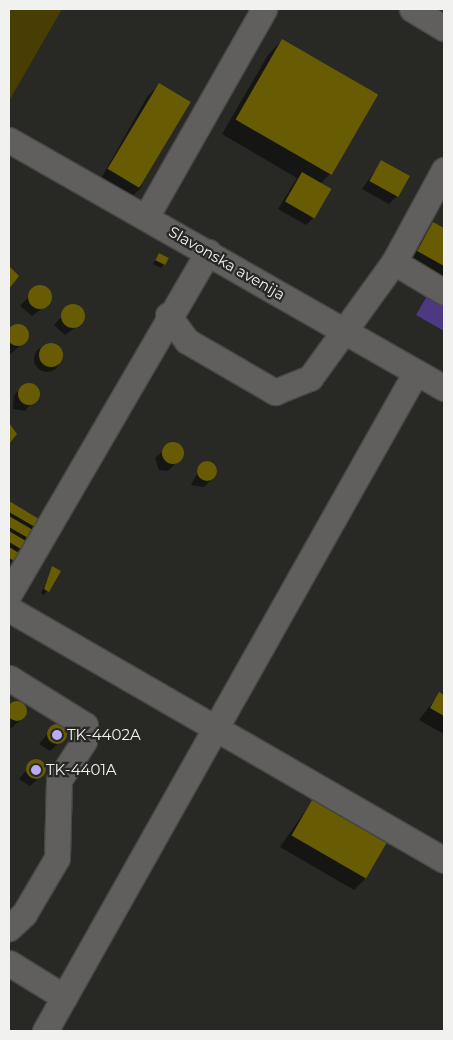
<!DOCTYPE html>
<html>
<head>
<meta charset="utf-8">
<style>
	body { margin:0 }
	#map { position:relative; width:453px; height:1040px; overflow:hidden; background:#282825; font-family:Montserrat,sans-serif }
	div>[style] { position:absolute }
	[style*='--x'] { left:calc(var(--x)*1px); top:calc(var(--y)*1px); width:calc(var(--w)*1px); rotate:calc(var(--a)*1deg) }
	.green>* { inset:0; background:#483e02 }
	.water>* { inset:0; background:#4d3983 }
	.shadow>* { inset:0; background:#0007 }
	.round { border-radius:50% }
	.building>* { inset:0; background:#675b03; transform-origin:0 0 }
	.roads { filter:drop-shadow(1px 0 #474745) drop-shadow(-1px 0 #474745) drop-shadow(0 1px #474745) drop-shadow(0 -1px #474745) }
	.minor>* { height:25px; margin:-12.5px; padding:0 12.5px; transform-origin:12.5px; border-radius:12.5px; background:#605f5d }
	.dots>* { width:14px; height:14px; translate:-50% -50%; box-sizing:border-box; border:2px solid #282825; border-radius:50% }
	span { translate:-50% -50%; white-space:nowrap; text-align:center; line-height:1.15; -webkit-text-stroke:4.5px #282825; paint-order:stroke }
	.street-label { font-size:15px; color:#f1f1ef }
	.poi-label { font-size:15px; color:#f1f1ef }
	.left { translate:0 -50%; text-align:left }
	.frame { position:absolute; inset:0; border:10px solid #f1f1ef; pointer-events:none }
</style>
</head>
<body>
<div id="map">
	<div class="green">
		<i style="clip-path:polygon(9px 9px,62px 9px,9px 101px)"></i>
	</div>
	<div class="water">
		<i style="clip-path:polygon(427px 296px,444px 306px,444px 331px,416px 315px)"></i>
	</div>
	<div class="shadow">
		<i style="clip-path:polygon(282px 40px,330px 174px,320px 184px,314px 217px,306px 225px,278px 209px,297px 178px,222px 134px,268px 55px)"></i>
		<i style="clip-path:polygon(159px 85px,141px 188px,129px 199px,99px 182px,147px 97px)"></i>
		<i style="clip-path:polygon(381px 162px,397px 196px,389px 204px,362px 189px)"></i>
		<i style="clip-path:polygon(434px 223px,444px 229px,444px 284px,406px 263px)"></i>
		<i style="clip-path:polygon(159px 255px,164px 264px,161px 268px,153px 264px)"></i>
		<i style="clip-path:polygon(9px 268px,17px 276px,9px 291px)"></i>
		<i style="clip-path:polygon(38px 287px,50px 296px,46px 305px,32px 316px,20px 306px)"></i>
		<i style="clip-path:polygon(72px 306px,84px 315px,80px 324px,65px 335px,54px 325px)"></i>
		<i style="clip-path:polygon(18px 325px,27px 335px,26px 341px,9px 355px,9px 329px)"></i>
		<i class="round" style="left:34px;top:346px;width:26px;height:26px"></i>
		<i style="clip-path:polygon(22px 387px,36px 389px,38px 394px,25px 411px,13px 409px,14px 395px)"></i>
		<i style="clip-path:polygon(172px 443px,182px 449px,176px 463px,168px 471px,159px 470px,155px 458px)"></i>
		<i style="clip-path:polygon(202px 464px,213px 466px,212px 479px,204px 487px,191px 485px)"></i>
		<i style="clip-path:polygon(9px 503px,38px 519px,9px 565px)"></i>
		<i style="clip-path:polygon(53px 567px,60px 571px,44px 595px,41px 593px)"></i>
		<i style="clip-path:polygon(439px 694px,444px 697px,444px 734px,419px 720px)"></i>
		<i style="clip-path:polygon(12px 703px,25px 708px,24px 717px,10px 729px)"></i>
		<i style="clip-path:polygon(55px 725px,65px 731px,66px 737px,50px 751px,39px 744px)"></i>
		<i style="clip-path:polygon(35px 760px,45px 766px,45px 772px,30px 786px,19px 779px)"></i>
		<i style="clip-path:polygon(312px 801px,366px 878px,354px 890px,280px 847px)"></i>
	</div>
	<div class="building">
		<i style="left:282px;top:39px;width:111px;height:93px;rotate:30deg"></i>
		<i style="left:159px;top:83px;width:37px;height:100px;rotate:31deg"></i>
		<i style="left:381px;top:160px;width:33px;height:24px;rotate:29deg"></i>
		<i style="left:302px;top:172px;width:34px;height:34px;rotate:30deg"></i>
		<i style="clip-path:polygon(433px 222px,444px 228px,444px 266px,417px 251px)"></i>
		<i style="left:159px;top:253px;width:11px;height:8px;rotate:27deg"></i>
		<i style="clip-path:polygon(9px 266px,19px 276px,9px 289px)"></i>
		<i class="round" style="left:28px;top:285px;width:24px;height:24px"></i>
		<i class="round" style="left:61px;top:304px;width:24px;height:24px"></i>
		<i class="round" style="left:7px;top:324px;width:22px;height:22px"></i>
		<i class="round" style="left:39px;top:343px;width:24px;height:24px"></i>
		<i class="round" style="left:18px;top:383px;width:22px;height:22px"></i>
		<i style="clip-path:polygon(9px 423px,17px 434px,9px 444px)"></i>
		<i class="round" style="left:162px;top:442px;width:22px;height:22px"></i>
		<i class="round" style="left:197px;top:461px;width:20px;height:20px"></i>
		<i style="clip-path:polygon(9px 501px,39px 519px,35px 527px,9px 512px)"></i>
		<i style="clip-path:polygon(9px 516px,33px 530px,28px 538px,9px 527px)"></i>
		<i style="clip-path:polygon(9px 531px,26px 541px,21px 549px,9px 542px)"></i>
		<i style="clip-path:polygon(9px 547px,19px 553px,14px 561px,9px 558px)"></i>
		<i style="clip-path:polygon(52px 566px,61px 571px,49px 592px,44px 589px)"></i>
		<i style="clip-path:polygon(439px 692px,444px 695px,444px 716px,430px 708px)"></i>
		<i class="round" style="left:7px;top:701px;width:20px;height:20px"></i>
		<i class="round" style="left:47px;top:724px;width:20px;height:20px"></i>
		<i class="round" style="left:26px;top:759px;width:20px;height:20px"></i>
		<i style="left:312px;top:800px;width:86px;height:41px;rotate:30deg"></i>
	</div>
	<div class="roads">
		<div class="minor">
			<i style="--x:412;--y:9;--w:37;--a:31"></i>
			<i style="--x:9;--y:140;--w:501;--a:29.69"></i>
			<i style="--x:146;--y:217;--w:239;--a:-60.4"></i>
			<i style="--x:394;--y:262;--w:58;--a:31"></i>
			<i style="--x:168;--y:315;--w:32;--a:54"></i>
			<i style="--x:187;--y:341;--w:102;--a:30.1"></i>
			<i style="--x:275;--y:392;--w:38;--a:-22"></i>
			<i style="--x:310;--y:378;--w:143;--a:-54.1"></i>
			<i style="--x:394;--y:262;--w:105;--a:-61.5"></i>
			<i style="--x:9;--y:594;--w:396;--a:-59.8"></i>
			<i style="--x:9;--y:609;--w:502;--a:29.99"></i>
			<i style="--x:9;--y:678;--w:89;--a:31.7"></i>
			<i style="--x:85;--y:725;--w:16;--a:94"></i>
			<i style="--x:84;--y:741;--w:46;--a:122.7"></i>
			<i style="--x:59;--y:780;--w:78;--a:91.5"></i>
			<i style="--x:57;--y:858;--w:65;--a:120.5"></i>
			<i style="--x:24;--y:914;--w:21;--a:137"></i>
			<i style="--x:9;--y:963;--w:65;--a:31.7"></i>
			<i style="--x:45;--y:1031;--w:756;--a:-60.62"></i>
		</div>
	</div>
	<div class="dots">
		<i style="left:57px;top:735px;background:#baaaf7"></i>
		<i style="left:36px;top:770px;background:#baaaf7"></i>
	</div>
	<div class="street-label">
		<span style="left:227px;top:263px;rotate:30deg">Slavonska avenija</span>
	</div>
	<div class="poi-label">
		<span class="left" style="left:67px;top:735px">TK-4402A</span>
		<span class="left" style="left:46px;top:770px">TK-4401A</span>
	</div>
	<div class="frame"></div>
</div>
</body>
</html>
